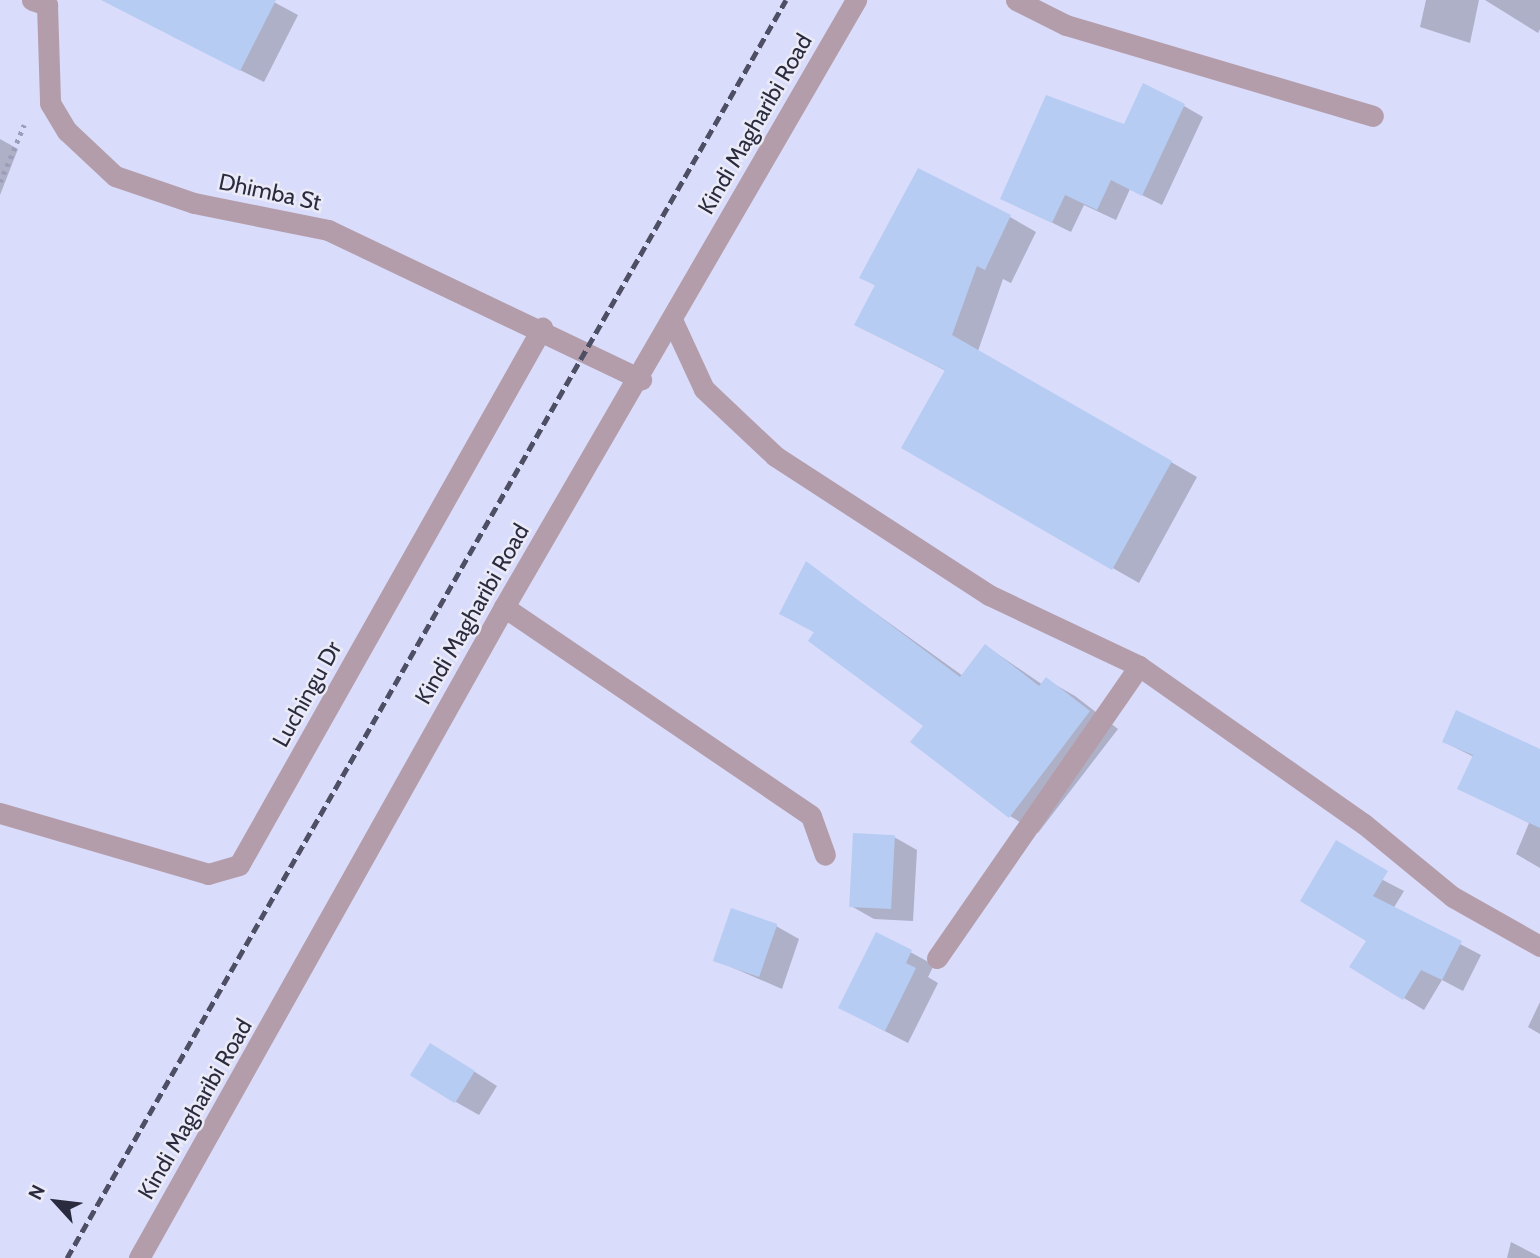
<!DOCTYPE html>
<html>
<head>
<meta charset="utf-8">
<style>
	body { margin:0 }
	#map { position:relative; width:1540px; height:1258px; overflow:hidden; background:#dadcfb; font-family:Cabin,sans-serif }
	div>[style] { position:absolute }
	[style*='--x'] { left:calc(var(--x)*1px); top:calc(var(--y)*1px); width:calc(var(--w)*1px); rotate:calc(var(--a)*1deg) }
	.shadow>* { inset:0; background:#0003 }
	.building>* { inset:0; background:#b6ccf3; transform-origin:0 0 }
	.path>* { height:4.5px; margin-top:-2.25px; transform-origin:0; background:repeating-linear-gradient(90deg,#9c9db8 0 3.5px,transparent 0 8.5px) }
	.street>* { height:21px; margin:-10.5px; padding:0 10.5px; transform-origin:10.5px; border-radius:10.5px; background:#b39daa }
	.rail>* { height:5px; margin-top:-2.5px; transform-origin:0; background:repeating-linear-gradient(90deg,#4e4e64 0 10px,transparent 0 15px) }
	span { translate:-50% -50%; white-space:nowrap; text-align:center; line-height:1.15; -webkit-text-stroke:5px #eaebf6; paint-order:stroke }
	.street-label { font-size:23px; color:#2b2b3f }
	.north { position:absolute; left:21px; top:1167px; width:70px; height:70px; -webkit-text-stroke:5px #eaebf6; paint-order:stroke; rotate:297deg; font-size:19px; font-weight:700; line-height:28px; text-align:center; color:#2b2b3f }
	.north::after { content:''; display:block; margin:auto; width:24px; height:32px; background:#2b2b3f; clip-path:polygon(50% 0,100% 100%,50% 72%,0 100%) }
</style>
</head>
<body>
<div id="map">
	<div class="shadow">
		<i style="clip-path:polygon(161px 0,270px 0,298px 15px,264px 82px,172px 36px)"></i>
		<i style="clip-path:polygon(1426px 0,1479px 0,1470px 43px,1420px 27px)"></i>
		<i style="clip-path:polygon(1485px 0,1540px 0,1540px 29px,1538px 33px)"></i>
		<i style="clip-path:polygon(1184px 106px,1203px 117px,1162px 205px,1130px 189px,1116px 220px,1084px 205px,1071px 232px,1002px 198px,1124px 126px)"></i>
		<i style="clip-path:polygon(0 139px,18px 149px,0 195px)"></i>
		<i style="clip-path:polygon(1010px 217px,1036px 232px,1011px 283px,1003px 279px,978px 351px,1197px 477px,1139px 583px,903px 448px,946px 371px,857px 325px,876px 286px,861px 277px)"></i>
		<i style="clip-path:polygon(807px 564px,963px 676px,986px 646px,1043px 685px,1047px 680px,1075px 696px,1118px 729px,1038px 833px,1010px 816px,925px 725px,816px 633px,781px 614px)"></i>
		<i style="clip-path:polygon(1444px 742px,1540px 751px,1540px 868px,1516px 854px,1529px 823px,1459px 788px,1474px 757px)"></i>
		<i style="clip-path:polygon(894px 837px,917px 850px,913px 921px,874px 919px,851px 906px)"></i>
		<i style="clip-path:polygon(1331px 853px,1404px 891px,1393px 909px,1481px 955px,1463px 991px,1442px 980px,1424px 1010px,1352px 967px,1368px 940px)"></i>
		<i style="clip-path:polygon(776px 926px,799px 939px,782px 989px,715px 960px)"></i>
		<i style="clip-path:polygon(877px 934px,934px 965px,928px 977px,938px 983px,908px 1043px,840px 1008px)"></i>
		<i style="clip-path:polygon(1540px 1002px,1540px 1034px,1528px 1027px)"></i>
		<i style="clip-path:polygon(453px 1058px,497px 1086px,479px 1115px,456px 1102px)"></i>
		<i style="clip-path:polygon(1511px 1242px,1540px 1257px,1540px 1258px,1507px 1258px)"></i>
	</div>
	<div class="building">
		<i style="clip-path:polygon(101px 0,276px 0,240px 71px)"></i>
		<i style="clip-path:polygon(1143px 83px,1185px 104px,1142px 196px,1111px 180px,1097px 210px,1065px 195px,1052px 223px,1000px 199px,1046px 95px,1124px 124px)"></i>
		<i style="clip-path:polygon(918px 168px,1011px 215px,985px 270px,977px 266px,952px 335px,1172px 461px,1112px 570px,901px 448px,945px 370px,854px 325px,875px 285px,859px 278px)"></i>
		<i style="clip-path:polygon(806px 561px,960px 677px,985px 644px,1039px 686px,1046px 677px,1090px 711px,1009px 818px,910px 742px,923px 726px,808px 641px,814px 632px,779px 614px)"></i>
		<i style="clip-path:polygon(1456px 710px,1540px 749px,1540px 828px,1457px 789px,1473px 755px,1442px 742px)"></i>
		<i style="left:853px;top:833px;width:42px;height:74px;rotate:3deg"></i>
		<i style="clip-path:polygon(1336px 840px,1388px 871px,1373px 896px,1462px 941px,1442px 980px,1421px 970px,1403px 1000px,1349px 967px,1366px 941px,1300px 901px)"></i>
		<i style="left:731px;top:908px;width:49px;height:56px;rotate:19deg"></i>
		<i style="clip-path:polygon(876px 932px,912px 950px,906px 963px,916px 968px,885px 1031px,838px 1008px)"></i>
		<i style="left:430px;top:1043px;width:53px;height:38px;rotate:32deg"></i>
	</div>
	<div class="path">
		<i style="--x:0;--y:182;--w:62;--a:-67.2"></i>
	</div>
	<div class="street">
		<i style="--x:32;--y:0;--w:16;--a:18"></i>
		<i style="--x:47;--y:5;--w:98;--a:88.2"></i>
		<i style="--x:50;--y:103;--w:33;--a:59"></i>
		<i style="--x:67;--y:131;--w:66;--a:43.2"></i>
		<i style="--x:115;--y:176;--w:83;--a:18.9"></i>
		<i style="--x:194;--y:203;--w:137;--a:11.4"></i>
		<i style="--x:328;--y:230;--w:347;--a:25.5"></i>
		<i style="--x:1016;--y:0;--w:56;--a:26.6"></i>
		<i style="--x:1066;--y:25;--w:320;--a:16.5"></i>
		<i style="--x:673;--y:322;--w:74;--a:65.2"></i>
		<i style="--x:704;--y:389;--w:98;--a:43.3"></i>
		<i style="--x:775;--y:456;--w:255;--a:33"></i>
		<i style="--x:989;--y:595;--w:166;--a:25.3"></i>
		<i style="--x:1139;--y:666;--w:275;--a:35.1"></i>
		<i style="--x:1364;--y:824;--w:115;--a:39.4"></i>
		<i style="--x:1453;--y:897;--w:100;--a:29.4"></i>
		<i style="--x:504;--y:607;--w:371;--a:34.2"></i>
		<i style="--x:811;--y:816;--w:41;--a:70.3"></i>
		<i style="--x:0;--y:813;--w:217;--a:16.3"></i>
		<i style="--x:208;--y:874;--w:32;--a:-16"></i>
		<i style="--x:239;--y:865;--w:617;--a:-60.57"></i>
		<i style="--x:937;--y:958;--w:355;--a:-55.3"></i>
		<i style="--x:139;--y:1258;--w:746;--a:-60.72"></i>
		<i style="--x:504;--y:607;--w:702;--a:-59.89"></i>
	</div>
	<div class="rail">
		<i style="--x:67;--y:1258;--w:1449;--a:-60.25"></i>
	</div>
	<div class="street-label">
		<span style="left:755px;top:124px;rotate:-60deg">Kindi Magharibi Road</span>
		<span style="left:270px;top:192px;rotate:12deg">Dhimba St</span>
		<span style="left:472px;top:614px;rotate:-60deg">Kindi Magharibi Road</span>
		<span style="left:307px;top:694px;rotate:-61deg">Luchingu Dr</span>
		<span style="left:195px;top:1109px;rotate:-60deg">Kindi Magharibi Road</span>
	</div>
	<div class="north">N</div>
</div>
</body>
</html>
